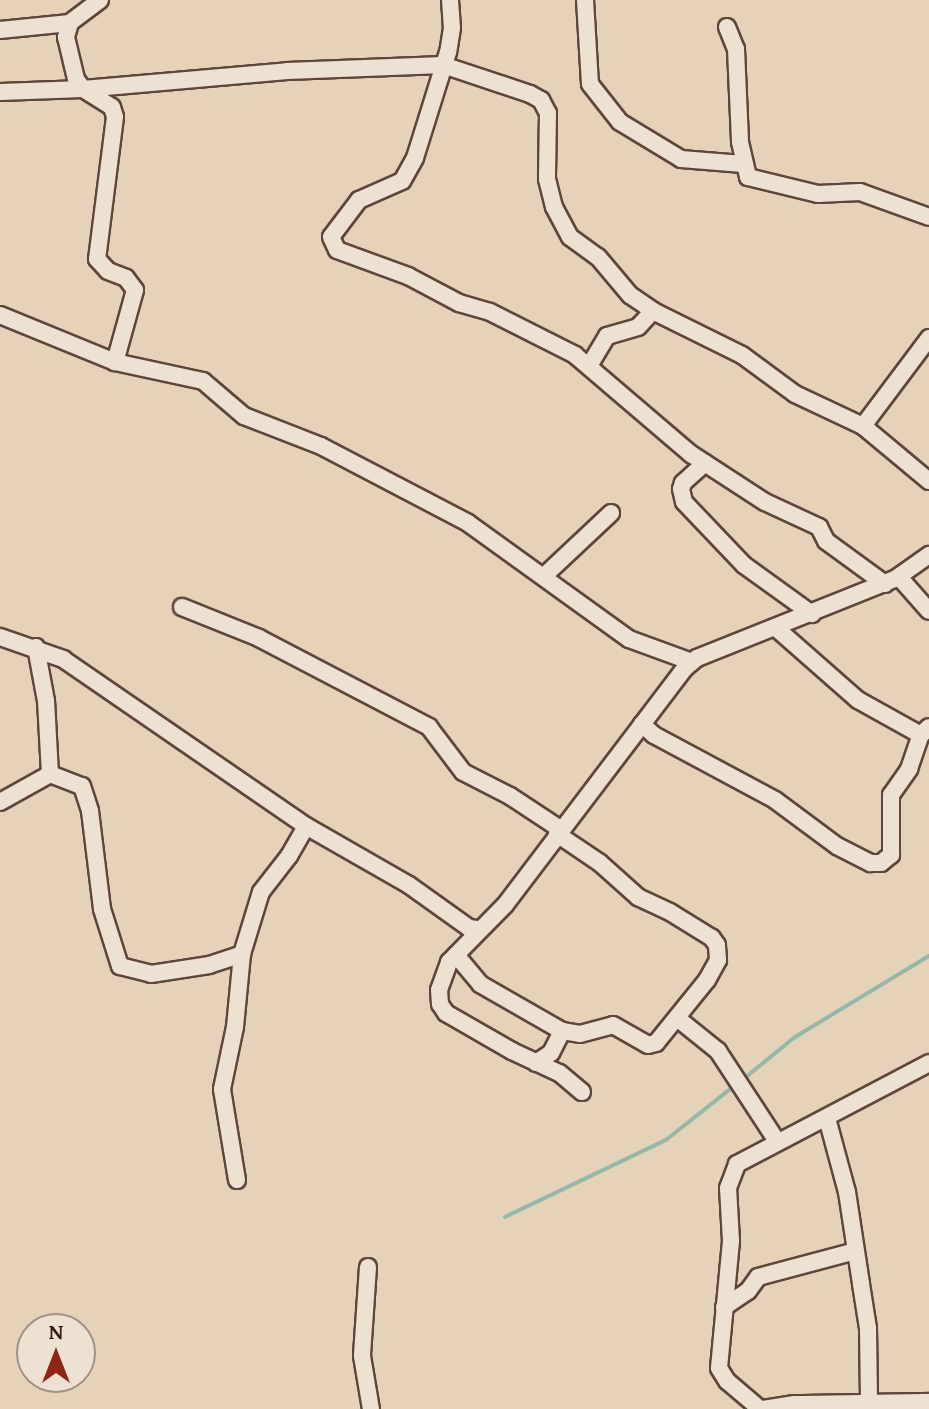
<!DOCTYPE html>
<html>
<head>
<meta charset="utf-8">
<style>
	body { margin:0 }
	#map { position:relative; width:929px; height:1409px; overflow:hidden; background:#e4d2b9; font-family:"Gentium Book Plus",serif }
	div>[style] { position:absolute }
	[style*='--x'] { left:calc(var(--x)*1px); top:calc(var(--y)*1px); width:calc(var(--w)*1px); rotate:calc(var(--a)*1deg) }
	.stream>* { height:4px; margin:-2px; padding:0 2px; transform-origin:2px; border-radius:2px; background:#97b8a9 }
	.roads { filter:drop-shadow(2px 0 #5e463a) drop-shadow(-2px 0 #5e463a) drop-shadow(0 2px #5e463a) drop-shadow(0 -2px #5e463a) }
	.street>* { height:16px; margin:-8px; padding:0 8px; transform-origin:8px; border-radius:8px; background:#ede2d2 }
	span { translate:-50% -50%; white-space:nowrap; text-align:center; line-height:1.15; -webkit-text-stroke:6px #ede2d2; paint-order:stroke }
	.north { position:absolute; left:16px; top:1313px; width:80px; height:80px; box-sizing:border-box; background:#ede2d2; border:2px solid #a29184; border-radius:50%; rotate:0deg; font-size:22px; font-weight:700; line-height:32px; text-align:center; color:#32180f }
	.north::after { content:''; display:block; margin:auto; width:28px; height:36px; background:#8f2418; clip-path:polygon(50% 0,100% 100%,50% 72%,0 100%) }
</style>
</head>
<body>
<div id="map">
	<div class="stream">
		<i style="--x:741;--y:1081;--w:70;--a:-39.2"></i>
		<i style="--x:795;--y:1037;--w:157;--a:-31.2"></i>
		<i style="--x:505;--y:1217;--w:178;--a:-25.6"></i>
		<i style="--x:666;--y:1140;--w:87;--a:-38.5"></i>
	</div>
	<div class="roads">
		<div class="street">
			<i style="--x:100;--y:0;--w:38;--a:143"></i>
			<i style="--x:70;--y:23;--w:15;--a:106"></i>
			<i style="--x:66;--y:37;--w:43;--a:76.6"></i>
			<i style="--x:76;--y:79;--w:12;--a:55"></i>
			<i style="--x:83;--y:89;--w:34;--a:32"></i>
			<i style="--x:112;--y:107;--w:10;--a:73"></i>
			<i style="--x:115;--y:117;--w:143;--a:97.2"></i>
			<i style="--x:97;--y:259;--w:16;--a:47"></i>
			<i style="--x:108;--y:271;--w:19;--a:21"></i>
			<i style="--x:126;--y:278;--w:15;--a:53"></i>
			<i style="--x:135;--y:290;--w:75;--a:105.5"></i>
			<i style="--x:450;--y:0;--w:28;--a:86"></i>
			<i style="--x:452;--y:28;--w:24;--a:99"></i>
			<i style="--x:448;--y:52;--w:111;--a:107.3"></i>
			<i style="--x:415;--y:158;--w:26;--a:119"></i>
			<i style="--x:402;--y:181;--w:47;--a:156.2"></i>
			<i style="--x:359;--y:200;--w:46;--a:127.1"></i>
			<i style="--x:331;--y:237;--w:14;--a:65"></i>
			<i style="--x:337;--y:250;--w:76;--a:20.1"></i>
			<i style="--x:408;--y:276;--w:58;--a:27.9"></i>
			<i style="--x:459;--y:303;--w:32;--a:16"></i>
			<i style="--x:490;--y:312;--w:95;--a:26.8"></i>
			<i style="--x:575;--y:355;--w:153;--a:40.5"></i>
			<i style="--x:691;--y:454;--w:88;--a:33"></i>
			<i style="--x:765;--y:502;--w:60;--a:24.8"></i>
			<i style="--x:819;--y:527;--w:16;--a:63"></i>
			<i style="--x:826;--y:541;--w:73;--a:36.1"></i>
			<i style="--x:585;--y:0;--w:84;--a:86.6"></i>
			<i style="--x:590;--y:84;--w:48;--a:51.7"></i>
			<i style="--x:620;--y:122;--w:71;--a:31.2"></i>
			<i style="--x:681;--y:159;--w:62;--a:4.6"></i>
			<i style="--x:727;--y:27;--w:24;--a:68"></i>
			<i style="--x:736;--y:49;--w:93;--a:87.5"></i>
			<i style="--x:740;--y:142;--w:36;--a:77"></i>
			<i style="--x:748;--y:177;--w:72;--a:13.7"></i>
			<i style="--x:818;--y:194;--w:42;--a:-2.7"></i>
			<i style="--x:860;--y:192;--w:73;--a:19.9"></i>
			<i style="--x:0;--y:30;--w:70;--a:-5.7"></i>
			<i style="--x:0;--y:92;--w:83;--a:-2.1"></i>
			<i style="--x:83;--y:89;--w:205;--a:-5"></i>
			<i style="--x:287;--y:71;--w:156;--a:-2.2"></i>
			<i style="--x:443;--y:65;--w:92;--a:18.4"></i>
			<i style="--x:530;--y:94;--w:13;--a:29"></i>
			<i style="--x:541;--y:100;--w:15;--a:62"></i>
			<i style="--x:548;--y:113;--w:66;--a:90.9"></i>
			<i style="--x:547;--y:179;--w:29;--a:76"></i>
			<i style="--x:554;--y:207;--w:34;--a:62"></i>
			<i style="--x:570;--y:237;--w:34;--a:36"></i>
			<i style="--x:598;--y:257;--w:50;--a:49.9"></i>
			<i style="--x:630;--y:295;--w:30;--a:34"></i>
			<i style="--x:655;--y:312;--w:97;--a:26.3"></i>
			<i style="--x:742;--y:355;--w:66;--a:36.3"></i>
			<i style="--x:795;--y:394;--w:75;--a:25.2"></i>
			<i style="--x:863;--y:426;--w:86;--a:39.8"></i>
			<i style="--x:0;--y:315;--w:124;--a:22.2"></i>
			<i style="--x:115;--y:362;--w:90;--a:12.2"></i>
			<i style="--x:203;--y:381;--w:54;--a:40.5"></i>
			<i style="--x:244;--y:416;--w:83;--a:21.3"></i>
			<i style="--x:321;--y:446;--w:166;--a:27.6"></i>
			<i style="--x:468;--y:523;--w:198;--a:35.8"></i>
			<i style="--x:629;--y:639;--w:67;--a:20.1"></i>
			<i style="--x:589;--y:366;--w:35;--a:-59"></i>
			<i style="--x:607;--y:336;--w:32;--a:-16"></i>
			<i style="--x:638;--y:327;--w:22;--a:-47"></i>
			<i style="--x:863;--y:426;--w:110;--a:-53.1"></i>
			<i style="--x:705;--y:463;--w:30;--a:138"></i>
			<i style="--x:683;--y:483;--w:6;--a:108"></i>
			<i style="--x:681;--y:489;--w:13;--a:77"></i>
			<i style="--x:684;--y:502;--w:87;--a:46.4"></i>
			<i style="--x:744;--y:565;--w:84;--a:35.8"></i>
			<i style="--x:544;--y:576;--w:92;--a:-43.2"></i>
			<i style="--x:899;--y:577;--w:45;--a:48.6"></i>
			<i style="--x:182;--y:607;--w:83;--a:21.9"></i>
			<i style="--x:259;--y:638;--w:192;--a:27.6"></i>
			<i style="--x:429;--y:727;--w:56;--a:52.9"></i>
			<i style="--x:463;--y:772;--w:53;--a:27.1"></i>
			<i style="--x:510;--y:796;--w:60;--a:33.4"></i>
			<i style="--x:776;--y:628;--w:109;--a:41.3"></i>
			<i style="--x:858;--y:700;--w:72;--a:29.1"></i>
			<i style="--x:0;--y:637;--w:67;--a:19.2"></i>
			<i style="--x:63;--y:659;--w:295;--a:34.5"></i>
			<i style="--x:306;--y:826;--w:119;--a:29.8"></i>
			<i style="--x:409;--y:885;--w:74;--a:35.6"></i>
			<i style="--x:469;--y:928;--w:8;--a:7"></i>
			<i style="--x:642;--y:724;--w:16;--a:43"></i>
			<i style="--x:654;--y:735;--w:137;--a:28.2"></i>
			<i style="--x:775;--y:800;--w:77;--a:36.6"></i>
			<i style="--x:837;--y:846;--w:38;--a:27"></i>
			<i style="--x:871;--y:863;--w:10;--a:0"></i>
			<i style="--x:881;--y:863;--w:13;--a:-39"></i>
			<i style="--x:891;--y:855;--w:60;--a:-90"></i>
			<i style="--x:891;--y:795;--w:32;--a:-55"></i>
			<i style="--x:909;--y:769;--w:36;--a:-71"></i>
			<i style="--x:921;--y:735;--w:11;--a:-45"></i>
			<i style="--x:50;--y:774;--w:34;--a:21"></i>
			<i style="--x:82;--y:786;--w:26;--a:72"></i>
			<i style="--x:90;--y:811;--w:99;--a:83"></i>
			<i style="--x:102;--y:909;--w:60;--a:72.5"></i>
			<i style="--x:120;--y:966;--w:32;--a:14"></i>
			<i style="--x:151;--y:974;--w:59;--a:-8.8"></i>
			<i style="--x:209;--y:965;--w:35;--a:-18"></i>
			<i style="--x:0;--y:802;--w:57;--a:-29.2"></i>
			<i style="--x:50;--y:774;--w:73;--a:-93.1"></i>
			<i style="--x:46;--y:701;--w:55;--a:-100.5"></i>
			<i style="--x:456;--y:955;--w:38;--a:50"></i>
			<i style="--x:480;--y:984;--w:95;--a:29.8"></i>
			<i style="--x:562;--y:1031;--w:18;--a:9"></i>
			<i style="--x:580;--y:1034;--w:34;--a:-15"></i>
			<i style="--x:613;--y:1025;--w:40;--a:29.7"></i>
			<i style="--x:648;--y:1045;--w:8;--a:-14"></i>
			<i style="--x:656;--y:1043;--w:81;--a:-51"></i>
			<i style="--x:707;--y:980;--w:23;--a:-61"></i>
			<i style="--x:718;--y:960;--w:15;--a:-94"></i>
			<i style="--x:717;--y:945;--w:9;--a:-126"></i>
			<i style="--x:712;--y:938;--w:49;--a:-148.2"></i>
			<i style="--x:670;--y:912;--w:35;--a:-155"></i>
			<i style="--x:638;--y:897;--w:51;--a:-138.2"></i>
			<i style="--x:600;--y:863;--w:52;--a:-146"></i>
			<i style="--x:677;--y:1018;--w:53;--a:38.8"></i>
			<i style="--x:718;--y:1051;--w:108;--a:56.8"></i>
			<i style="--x:536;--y:1063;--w:18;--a:-34"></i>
			<i style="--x:551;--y:1053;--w:25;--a:-63"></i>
			<i style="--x:582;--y:1092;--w:30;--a:-140"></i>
			<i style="--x:559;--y:1073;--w:52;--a:-154.9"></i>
			<i style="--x:512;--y:1051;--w:76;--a:-150.1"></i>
			<i style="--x:446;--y:1013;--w:11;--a:-124"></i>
			<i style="--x:440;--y:1004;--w:14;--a:-94"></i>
			<i style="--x:439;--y:990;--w:30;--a:-70"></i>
			<i style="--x:449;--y:962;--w:80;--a:-45.5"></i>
			<i style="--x:505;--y:905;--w:298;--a:-52.8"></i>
			<i style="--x:685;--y:668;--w:16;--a:-40"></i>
			<i style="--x:697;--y:658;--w:213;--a:-21.8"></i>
			<i style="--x:895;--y:579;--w:42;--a:-35.2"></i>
			<i style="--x:827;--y:1118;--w:77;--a:74.9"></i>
			<i style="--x:847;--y:1192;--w:93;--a:81.3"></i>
			<i style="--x:861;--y:1284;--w:45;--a:81"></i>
			<i style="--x:868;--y:1328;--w:73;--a:89.2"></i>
			<i style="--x:237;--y:1180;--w:92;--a:-99.4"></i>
			<i style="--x:222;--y:1089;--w:63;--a:-78.2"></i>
			<i style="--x:235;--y:1027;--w:73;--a:-84.5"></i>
			<i style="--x:242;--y:954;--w:65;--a:-73"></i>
			<i style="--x:261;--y:892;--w:46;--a:-52.1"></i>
			<i style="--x:289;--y:856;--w:34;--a:-60"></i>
			<i style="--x:368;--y:1267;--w:89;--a:93.9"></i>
			<i style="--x:362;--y:1356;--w:54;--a:80.4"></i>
			<i style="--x:724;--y:1307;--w:29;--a:-34"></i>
			<i style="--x:748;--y:1291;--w:17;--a:-54"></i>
			<i style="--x:758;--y:1277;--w:101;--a:-14.9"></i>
			<i style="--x:760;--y:1409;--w:43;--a:-139.7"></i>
			<i style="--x:727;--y:1381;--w:15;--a:-122"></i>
			<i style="--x:719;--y:1368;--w:128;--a:-84.6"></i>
			<i style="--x:731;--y:1241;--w:53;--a:-93.2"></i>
			<i style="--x:728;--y:1188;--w:26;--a:-69"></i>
			<i style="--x:737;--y:1164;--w:217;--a:-27.7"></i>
			<i style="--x:763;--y:1409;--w:32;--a:-9"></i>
			<i style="--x:795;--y:1404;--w:134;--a:-0.9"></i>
		</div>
	</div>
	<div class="north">N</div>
</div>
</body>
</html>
